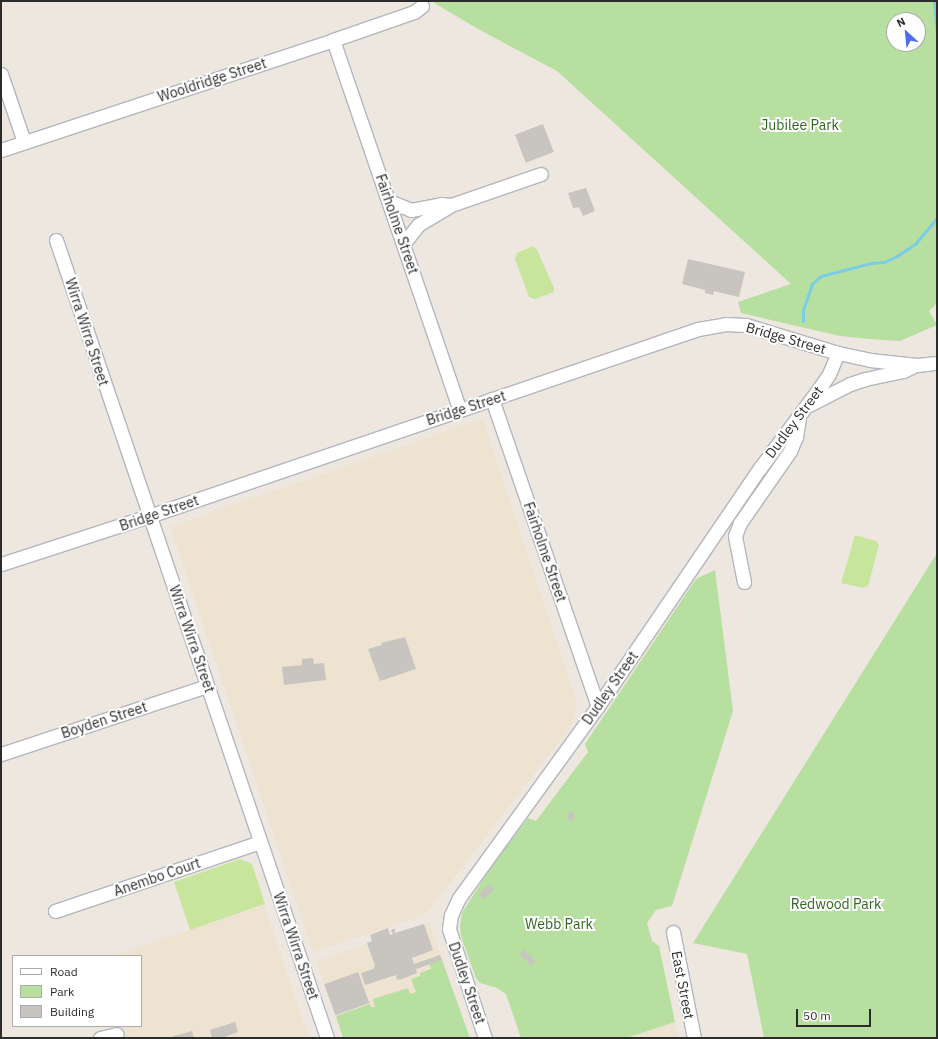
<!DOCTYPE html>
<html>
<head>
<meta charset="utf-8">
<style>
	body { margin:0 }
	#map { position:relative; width:938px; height:1039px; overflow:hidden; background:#ede7df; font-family:"IBM Plex Sans",sans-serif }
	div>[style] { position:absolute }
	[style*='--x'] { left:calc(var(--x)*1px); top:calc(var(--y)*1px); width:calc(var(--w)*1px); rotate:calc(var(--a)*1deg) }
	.education>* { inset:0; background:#ede3d0 }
	.green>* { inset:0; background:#b7dfa0 }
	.pitch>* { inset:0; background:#c8e59d }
	.stream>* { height:3px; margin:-1.5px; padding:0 1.5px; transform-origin:1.5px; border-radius:1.5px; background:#7acce7 }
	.building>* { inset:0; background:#c8c4bf; transform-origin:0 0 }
	.roads { filter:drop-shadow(1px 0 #b3b6be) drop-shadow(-1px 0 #b3b6be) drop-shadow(0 1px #b3b6be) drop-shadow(0 -1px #b3b6be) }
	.minor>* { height:13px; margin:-6.5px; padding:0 6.5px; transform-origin:6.5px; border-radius:6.5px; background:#fff }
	span { translate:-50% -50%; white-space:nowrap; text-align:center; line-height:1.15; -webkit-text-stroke:4px #fff; paint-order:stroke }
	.street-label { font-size:14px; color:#2c2c2c }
	.park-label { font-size:14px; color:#306520 }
	.frame { position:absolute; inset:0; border:2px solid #2c2c2c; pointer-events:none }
	.legend { position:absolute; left:12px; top:955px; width:130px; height:72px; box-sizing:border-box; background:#fff; border:1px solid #ababab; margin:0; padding:5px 7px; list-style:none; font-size:12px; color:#2c2c2c }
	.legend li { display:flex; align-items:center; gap:8px; height:20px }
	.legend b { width:20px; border:1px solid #ababab }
	.north { position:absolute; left:886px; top:12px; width:40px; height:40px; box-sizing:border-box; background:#fff; border:1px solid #ababab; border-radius:50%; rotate:333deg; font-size:11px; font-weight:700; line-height:16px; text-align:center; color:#2c2c2c }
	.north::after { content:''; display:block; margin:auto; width:14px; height:18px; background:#4b6dee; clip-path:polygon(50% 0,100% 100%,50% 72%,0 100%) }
	.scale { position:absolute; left:796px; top:1009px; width:75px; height:18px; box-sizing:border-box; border:2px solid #2c2c2c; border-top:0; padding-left:5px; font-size:12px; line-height:14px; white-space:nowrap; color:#2c2c2c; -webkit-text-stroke:3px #fff; paint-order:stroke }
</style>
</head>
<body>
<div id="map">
	<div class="education">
		<i style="clip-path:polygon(482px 419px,576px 699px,574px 722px,425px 915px,313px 952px,170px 527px)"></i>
		<i style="clip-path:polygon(264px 905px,309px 1038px,126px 1038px,122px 1026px,141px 1026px,141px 956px,113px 956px)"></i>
		<i style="clip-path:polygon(429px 922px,470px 1038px,343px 1038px,317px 961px)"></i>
		<i style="clip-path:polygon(675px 1022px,679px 1038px,626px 1038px)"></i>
	</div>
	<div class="green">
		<i style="clip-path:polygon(evenodd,434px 1px,937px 1px,937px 303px,929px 311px,937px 325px,900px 341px,870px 339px,840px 336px,741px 313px,738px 302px,791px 284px,557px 71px,480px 30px,434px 3px,434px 1px,894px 20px,918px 20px,918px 44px,894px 44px,894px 20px)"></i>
		<i style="clip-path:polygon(937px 553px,937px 1038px,764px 1038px,747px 954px,693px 943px)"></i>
		<i style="clip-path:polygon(715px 570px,733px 711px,672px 906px,656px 910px,647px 923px,652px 941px,659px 946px,675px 1022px,626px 1038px,521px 1038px,506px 994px,497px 988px,480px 983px,476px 978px,461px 936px,460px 926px,462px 913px,491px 867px,528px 818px,536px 821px,588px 752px,585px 744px,696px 579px)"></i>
		<i style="clip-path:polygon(442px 960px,470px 1038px,343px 1038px,336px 1016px,370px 1004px,371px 1007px,375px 1007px,373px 999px,408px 988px,410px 994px,416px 992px,411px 979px,420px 976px,420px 973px,431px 969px,429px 964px)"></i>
	</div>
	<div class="pitch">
		<i style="clip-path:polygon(533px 246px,537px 250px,554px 288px,554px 292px,535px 299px,529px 297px,515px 259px,517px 253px)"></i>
		<i style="clip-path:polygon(855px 535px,876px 541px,879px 545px,868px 586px,863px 588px,841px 583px)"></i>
		<i style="clip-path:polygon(240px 859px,252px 864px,265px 904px,190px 930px,174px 882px)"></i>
	</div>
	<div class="stream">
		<i style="--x:934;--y:1;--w:37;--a:85"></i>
		<i style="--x:803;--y:321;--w:11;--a:-90"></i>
		<i style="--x:803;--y:310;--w:28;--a:-71"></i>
		<i style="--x:812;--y:284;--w:12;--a:-42"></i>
		<i style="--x:821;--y:276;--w:52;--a:-14.6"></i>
		<i style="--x:871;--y:263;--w:13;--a:-4"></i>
		<i style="--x:884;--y:262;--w:14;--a:-25"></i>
		<i style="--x:897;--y:256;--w:22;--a:-34"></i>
		<i style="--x:915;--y:244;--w:34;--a:-50"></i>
	</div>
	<div class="building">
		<i style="left:543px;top:124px;width:30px;height:30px;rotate:69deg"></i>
		<i style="clip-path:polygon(586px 188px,595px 211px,583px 216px,579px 207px,573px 208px,568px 193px)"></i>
		<i style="clip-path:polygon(688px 259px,745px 272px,739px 297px,714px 291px,713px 295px,705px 293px,705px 290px,682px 284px)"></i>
		<i style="clip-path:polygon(405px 637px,416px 669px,380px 681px,368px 649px,382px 645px,381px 643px)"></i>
		<i style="clip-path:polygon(313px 658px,314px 664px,324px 663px,326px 680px,284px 685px,282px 667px,302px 665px,302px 659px)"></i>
		<i style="clip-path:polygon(570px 812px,574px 813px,575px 817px,572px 820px,568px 820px,567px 815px)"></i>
		<i style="left:489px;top:884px;width:7px;height:15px;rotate:45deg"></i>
		<i style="clip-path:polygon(424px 924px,433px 950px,412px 958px,414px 964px,440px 955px,442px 960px,416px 969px,417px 973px,402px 979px,397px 980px,396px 975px,365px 985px,361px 973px,373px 969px,375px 966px,367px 943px,372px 941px,370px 935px,388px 928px,390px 935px,393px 934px,391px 931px,392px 929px,395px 929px,395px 933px)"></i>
		<i style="left:524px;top:950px;width:16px;height:6px;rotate:45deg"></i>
		<i style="left:358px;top:972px;width:33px;height:36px;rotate:70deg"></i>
		<i style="clip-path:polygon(235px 1022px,238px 1032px,222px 1038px,212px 1038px,210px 1030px)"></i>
		<i style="clip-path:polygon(192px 1031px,194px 1038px,170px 1038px,174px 1036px)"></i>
	</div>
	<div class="roads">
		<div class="minor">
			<i style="--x:333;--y:40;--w:390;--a:71.1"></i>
			<i style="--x:1;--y:74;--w:72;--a:71.3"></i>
			<i style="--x:1;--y:150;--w:350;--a:-18.3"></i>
			<i style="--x:333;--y:40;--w:86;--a:-19.1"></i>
			<i style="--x:414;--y:12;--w:10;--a:-37"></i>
			<i style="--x:389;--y:201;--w:24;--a:22"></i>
			<i style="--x:411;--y:210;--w:31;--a:-11"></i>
			<i style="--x:441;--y:204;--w:10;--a:6"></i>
			<i style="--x:56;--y:240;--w:843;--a:71.24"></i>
			<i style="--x:404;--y:243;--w:23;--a:-52"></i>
			<i style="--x:418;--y:225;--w:39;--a:-31"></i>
			<i style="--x:451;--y:205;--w:95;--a:-19"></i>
			<i style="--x:492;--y:399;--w:325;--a:71"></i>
			<i style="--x:809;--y:405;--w:46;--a:-27.1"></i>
			<i style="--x:850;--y:384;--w:16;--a:-18"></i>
			<i style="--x:865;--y:379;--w:39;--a:-12"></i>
			<i style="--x:903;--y:371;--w:10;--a:-24"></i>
			<i style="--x:1;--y:564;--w:156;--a:-18"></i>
			<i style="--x:149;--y:516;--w:580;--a:-18.81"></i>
			<i style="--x:698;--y:329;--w:27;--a:-10"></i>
			<i style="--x:725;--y:324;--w:21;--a:3"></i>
			<i style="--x:746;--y:325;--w:96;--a:16.9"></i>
			<i style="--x:838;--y:353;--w:33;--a:12"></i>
			<i style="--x:870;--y:360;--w:47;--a:6.1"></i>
			<i style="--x:917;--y:365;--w:20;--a:-6"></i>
			<i style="--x:744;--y:582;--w:47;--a:-101.1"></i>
			<i style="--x:735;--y:536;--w:14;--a:-69"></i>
			<i style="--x:740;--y:523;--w:88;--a:-55.2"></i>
			<i style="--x:790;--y:451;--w:15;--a:-67"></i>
			<i style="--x:796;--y:437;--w:20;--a:-81"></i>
			<i style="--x:1;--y:754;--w:217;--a:-18.3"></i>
			<i style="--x:55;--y:911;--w:216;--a:-18.6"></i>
			<i style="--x:673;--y:932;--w:108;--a:78.8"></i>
			<i style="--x:100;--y:1038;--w:17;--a:-13"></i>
			<i style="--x:485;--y:1038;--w:115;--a:-108.3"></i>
			<i style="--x:449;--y:929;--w:14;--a:-82"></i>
			<i style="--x:451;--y:915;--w:19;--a:-65"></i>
			<i style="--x:459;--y:898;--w:237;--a:-54.1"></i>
			<i style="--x:598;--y:706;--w:288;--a:-55.8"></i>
			<i style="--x:760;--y:468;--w:102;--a:-53.4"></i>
			<i style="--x:821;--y:386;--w:14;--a:-56"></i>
			<i style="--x:829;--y:374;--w:23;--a:-67"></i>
		</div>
	</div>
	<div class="street-label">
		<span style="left:212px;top:80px;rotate:-18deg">Wooldridge Street</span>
		<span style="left:397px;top:224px;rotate:71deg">Fairholme Street</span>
		<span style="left:87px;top:332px;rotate:72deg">Wirra Wirra Street</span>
		<span style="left:786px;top:338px;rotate:16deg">Bridge Street</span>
		<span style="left:466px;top:408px;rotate:-18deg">Bridge Street</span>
		<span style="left:794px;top:422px;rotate:-53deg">Dudley Street</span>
		<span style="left:159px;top:513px;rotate:-19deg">Bridge Street</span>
		<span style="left:545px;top:552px;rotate:71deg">Fairholme Street</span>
		<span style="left:192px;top:639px;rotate:71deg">Wirra Wirra Street</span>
		<span style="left:610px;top:688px;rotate:-55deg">Dudley Street</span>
		<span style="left:104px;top:720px;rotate:-18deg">Boyden Street</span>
		<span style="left:157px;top:877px;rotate:-19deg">Anembo Court</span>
		<span style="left:296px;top:946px;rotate:71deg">Wirra Wirra Street</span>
		<span style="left:467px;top:983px;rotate:71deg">Dudley Street</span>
		<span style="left:683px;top:985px;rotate:79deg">East Street</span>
	</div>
	<div class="park-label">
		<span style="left:800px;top:125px">Jubilee Park</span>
		<span style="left:836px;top:904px">Redwood Park</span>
		<span style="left:559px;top:924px">Webb Park</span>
	</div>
	<div class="frame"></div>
	<ul class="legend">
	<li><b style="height:5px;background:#fff"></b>Road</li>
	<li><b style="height:11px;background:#b7dfa0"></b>Park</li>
	<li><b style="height:11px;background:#c8c4bf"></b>Building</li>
	</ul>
	<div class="north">N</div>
	<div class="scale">50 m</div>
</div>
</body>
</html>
